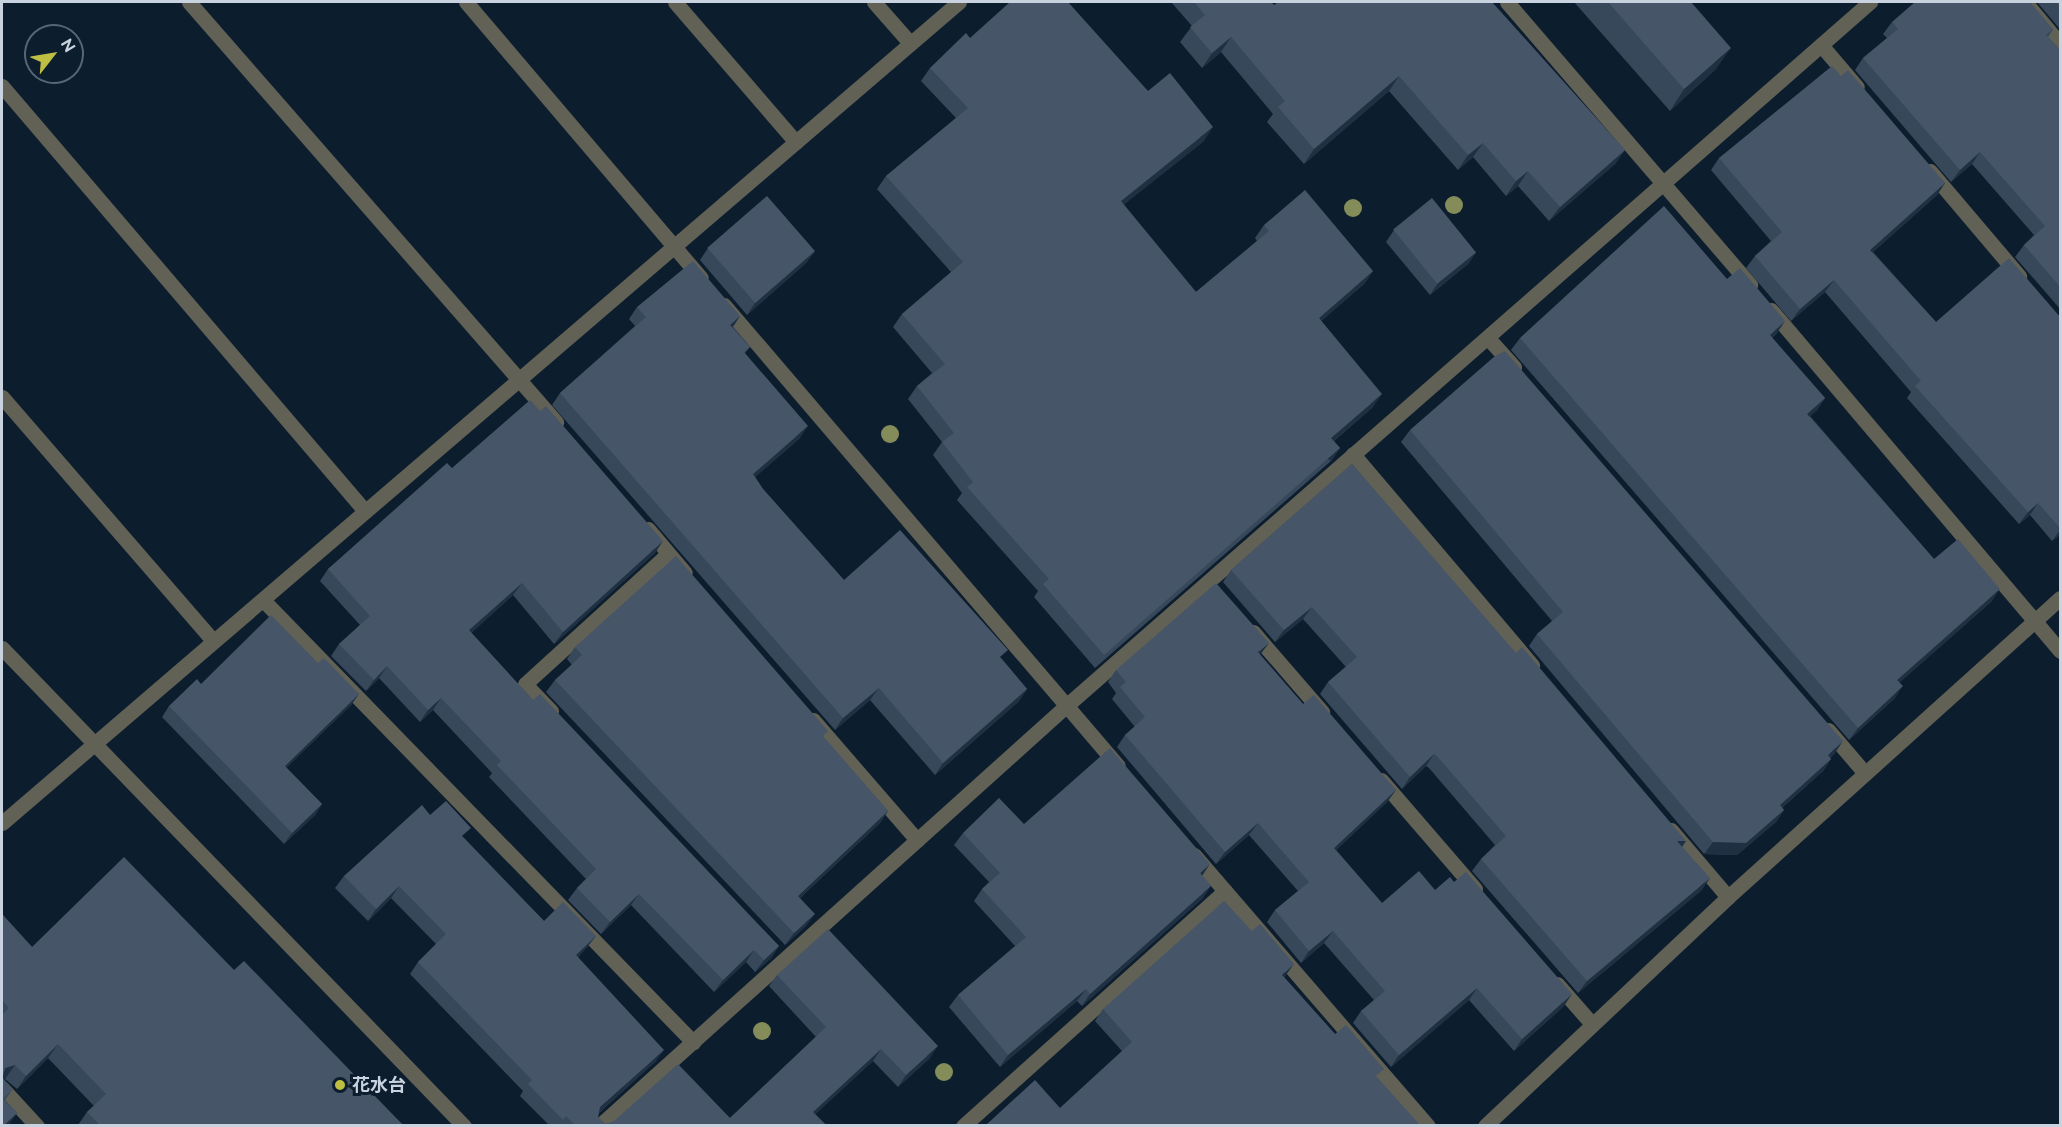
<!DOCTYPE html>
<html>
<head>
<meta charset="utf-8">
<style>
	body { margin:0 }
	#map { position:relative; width:2062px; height:1127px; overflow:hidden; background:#0c1d2e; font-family:Raleway,"Noto Sans JP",sans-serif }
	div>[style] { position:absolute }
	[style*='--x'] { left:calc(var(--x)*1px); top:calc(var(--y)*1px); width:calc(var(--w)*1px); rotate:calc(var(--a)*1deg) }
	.minor>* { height:15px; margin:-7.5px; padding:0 7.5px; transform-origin:7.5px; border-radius:7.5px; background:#616156 }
	.trees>* { width:18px; height:18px; margin:-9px; border-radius:50%; background:#848d5a }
	.wall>* { inset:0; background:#36485a }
	.shaded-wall>* { inset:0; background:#1f3042; transform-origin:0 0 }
	.building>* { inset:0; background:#465668; transform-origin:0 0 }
	.dots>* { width:16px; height:16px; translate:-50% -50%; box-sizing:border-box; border:3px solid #0c1d2e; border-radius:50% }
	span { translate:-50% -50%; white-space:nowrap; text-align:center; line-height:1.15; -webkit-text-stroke:6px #0c1d2e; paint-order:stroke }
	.poi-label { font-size:18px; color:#c8d3df; font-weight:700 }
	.left { translate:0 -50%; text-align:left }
	.frame { position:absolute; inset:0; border:3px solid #c8d3df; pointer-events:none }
	.north { position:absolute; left:24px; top:24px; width:60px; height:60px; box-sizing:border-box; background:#0c1d2e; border:2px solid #576675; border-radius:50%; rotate:59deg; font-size:16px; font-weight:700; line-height:24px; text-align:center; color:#c8d3df }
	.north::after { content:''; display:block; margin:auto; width:21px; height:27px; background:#bebf42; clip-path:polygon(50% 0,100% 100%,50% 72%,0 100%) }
</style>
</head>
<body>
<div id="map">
	<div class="minor">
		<i style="--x:189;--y:2;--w:558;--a:48.85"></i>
		<i style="--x:466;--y:2;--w:362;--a:49.6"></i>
		<i style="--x:675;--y:2;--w:185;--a:49.2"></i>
		<i style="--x:874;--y:2;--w:55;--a:48.7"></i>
		<i style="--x:1507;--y:2;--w:373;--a:49.3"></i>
		<i style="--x:2025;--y:2;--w:55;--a:50.2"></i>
		<i style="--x:1821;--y:45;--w:55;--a:49.4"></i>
		<i style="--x:2;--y:86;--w:559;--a:49.5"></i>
		<i style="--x:1930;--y:171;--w:138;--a:49.7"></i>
		<i style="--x:724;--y:305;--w:606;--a:49.48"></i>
		<i style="--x:1771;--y:310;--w:447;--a:49.7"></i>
		<i style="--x:1488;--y:338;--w:39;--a:48"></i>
		<i style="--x:2;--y:397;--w:323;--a:49.1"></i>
		<i style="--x:1353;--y:454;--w:277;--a:49.7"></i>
		<i style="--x:648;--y:529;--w:57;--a:49.9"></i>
		<i style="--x:263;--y:600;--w:617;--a:45.79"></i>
		<i style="--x:1253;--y:632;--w:106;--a:49.2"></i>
		<i style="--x:2;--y:648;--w:665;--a:45.98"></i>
		<i style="--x:551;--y:711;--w:37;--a:-134"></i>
		<i style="--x:525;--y:684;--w:193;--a:-42.3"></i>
		<i style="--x:813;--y:720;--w:159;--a:49.1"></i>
		<i style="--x:1828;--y:730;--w:55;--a:49.4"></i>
		<i style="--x:1381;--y:780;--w:144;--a:49.2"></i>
		<i style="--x:2;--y:823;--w:1261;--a:-40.63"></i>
		<i style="--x:1671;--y:830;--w:88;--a:49.6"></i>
		<i style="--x:1194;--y:855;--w:358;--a:49.2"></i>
		<i style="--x:1557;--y:984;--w:53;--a:48.8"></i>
		<i style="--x:2;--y:1088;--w:52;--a:47.4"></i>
		<i style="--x:599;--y:1126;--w:628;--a:-41.97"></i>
		<i style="--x:1066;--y:706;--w:1069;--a:-41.21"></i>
		<i style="--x:963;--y:1126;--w:352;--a:-41.9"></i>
		<i style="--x:1485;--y:1126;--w:334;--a:-43.3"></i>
		<i style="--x:1728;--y:897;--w:447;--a:-42"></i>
	</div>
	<div class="trees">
		<i style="left:1454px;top:205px"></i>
		<i style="left:1353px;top:208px"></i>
		<i style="left:890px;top:434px"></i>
		<i style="left:762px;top:1031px"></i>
		<i style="left:944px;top:1072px"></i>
	</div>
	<div class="wall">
		<i style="clip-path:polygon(1171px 2px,1271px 2px,1274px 5px,1625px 150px,1615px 164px,1549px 221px,1518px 186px,1506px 196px,1473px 157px,1458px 170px,1389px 91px,1304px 164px,1267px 122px,1273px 114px,1221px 52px,1202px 68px,1180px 42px,1192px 26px)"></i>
		<i style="clip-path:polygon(1574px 2px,1691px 2px,1716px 69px,1670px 111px)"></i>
		<i style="clip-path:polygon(2037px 2px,2061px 2px,2061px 27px,2059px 28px)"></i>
		<i style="clip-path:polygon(1892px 22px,2053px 29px,2048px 37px,2061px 51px,2061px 310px,2015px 257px,2024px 245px,2034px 235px,1972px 164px,1951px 182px,1855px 70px,1863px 58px,1887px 38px,1883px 34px)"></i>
		<i style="clip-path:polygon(970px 38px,1148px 91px,1204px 141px,1123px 205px,1196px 292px,1257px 241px,1255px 238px,1264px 225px,1373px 271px,1364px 284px,1321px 321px,1373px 407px,1334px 441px,1340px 448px,1331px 461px,1095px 668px,1034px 597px,1038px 591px,957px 500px,962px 493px,933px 455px,942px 442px,908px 399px,917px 386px,932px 373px,893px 327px,902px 314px,951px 272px,877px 189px,886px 176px,956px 118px,921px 81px,930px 68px)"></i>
		<i style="clip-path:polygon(1841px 76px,1945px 183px,1937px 195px,1873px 252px,1936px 322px,2061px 318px,2061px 534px,2052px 541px,2030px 515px,2019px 524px,1907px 398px,1911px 392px,1825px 292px,1791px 321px,1746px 268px,1755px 256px,1771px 241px,1711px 170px,1719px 158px)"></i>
		<i style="clip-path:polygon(1394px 230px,1476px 252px,1468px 264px,1430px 295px,1386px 242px)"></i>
		<i style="clip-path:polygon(708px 248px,815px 251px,806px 263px,747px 315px,700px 260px)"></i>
		<i style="clip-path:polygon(1727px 279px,1777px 333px,1772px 338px,1825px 398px,1817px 410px,1810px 416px,1934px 559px,1992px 601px,1900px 682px,1895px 698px,1849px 740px,1511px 350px,1520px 338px)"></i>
		<i style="clip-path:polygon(637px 307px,740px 316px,733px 327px,750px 347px,745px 353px,800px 438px,755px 477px,763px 489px,844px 580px,1002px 659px,1027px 689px,1019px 701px,935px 775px,870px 700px,835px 730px,552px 405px,560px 393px,635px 326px,629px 319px)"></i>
		<i style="clip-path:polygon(1410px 430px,1835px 753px,1830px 758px,1831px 759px,1823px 771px,1782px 808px,1784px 810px,1776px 822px,1737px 855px,1704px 854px,1529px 646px,1537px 634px,1552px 621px,1401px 442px)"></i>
		<i style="clip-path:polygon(1352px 464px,1682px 847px,1702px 890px,1578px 993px,1472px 871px,1481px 859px,1495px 845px,1429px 768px,1426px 766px,1402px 789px,1320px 694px,1328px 682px,1346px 667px,1303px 619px,1275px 642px,1223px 582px,1231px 570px)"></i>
		<i style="clip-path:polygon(452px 468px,655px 553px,554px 644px,513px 595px,471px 633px,533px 700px,779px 946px,771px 958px,755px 972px,746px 962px,714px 992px,631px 905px,601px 934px,568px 900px,577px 888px,586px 879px,489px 777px,492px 773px,433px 710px,420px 722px,379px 678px,366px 691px,331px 656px,339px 644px,360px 625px,320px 581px,328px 569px)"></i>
		<i style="clip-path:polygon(575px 647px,824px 738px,888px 811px,880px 823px,800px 898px,806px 926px,785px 945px,546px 692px,555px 680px,572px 665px,567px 659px)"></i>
		<i style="clip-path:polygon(1260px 655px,1303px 704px,1396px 790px,1387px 802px,1336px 850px,1382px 903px,1435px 890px,1564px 1006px,1514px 1051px,1469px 1000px,1391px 1067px,1353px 1023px,1361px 1011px,1374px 1000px,1324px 943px,1301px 963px,1267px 922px,1275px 910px,1298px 891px,1249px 835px,1216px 864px,1117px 747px,1125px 735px,1135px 727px,1112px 699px,1116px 693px,1108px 682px,1116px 670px)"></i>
		<i style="clip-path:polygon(318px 663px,359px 694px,351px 705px,286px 768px,322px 804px,315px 815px,284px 844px,162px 717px,169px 706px,201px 684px)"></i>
		<i style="clip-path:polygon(430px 815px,464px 838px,544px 921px,596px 936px,587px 947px,578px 957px,656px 1061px,599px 1113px,598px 1117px,605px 1124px,730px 1118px,816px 1037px,769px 986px,777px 975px,930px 1058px,898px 1087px,873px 1061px,815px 1114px,826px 1125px,549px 1125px,520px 1096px,523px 1091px,410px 974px,418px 962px,436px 944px,391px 898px,368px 921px,335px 888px,344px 876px)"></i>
		<i style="clip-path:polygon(1024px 824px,1202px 876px,1203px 898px,1082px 1006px,1077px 1001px,1000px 1067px,949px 1007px,958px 995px,1015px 946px,974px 901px,982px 889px,989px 882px,954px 845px,963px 833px)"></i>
		<i style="clip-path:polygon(2px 914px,32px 947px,234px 970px,403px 1125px,78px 1125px,87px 1112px,94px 1106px,48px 1058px,17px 1089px,5px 1079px,4px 1079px,12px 1090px,5px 1100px,17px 1113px,8px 1125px,2px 1125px)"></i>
		<i style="clip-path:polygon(1286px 975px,1284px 977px,1335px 1034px,1384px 1069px,1060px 1108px,1122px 1051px,1095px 1021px,1103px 1009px)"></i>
	</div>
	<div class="shaded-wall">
		<i style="clip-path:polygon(1231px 37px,1221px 52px,1202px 68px,1212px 53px)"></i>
		<i style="clip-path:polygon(1731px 48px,1716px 69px,1670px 111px,1684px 89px)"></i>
		<i style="clip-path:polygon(1399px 76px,1389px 91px,1304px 164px,1314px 149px)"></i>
		<i style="clip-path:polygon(1213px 127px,1204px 141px,1111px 215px,1121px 201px)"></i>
		<i style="clip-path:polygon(1483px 143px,1473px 157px,1458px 170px,1468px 155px)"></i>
		<i style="clip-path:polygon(1625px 150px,1615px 164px,1549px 221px,1560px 207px)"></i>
		<i style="clip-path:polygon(1980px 152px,1972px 164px,1951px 182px,1960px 170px)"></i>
		<i style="clip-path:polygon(1528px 171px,1518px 186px,1506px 196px,1516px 181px)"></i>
		<i style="clip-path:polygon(1945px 183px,1937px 195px,1862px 262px,1870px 250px)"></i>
		<i style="clip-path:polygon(815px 251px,806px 263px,747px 315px,755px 303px)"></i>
		<i style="clip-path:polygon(1476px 252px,1468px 264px,1430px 295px,1438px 283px)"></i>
		<i style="clip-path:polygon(1373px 271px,1364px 284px,1310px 331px,1319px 318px)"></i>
		<i style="clip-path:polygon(1834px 280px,1825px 292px,1791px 321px,1800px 309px)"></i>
		<i style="clip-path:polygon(740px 316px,732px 328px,730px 325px)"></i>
		<i style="clip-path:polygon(1785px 321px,1777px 333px,1761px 347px,1770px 335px)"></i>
		<i style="clip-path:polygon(1382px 394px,1373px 407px,1322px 451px,1331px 438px)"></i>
		<i style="clip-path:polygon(1825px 398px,1817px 410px,1799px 426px,1807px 414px)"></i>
		<i style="clip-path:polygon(808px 426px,800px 438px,745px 486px,753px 474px)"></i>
		<i style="left:1340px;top:448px;width:16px;height:314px;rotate:125deg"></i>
		<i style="clip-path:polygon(2038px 503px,2030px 515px,2019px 524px,2028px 512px)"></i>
		<i style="clip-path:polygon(2061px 529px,2061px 534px,2052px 541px)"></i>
		<i style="clip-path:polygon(663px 541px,655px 553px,554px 644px,563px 632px)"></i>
		<i style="clip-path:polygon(522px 583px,513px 595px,461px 642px,469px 630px)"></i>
		<i style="clip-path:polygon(2000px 589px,1992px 601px,1889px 692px,1897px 680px)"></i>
		<i style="clip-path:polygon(1312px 607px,1303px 619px,1275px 642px,1284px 630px)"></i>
		<i style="clip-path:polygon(1269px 643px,1260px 655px,1258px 652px)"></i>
		<i style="clip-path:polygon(387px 666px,379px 678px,366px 691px,374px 680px)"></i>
		<i style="clip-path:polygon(1903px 686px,1895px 698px,1849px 740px,1858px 728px)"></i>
		<i style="clip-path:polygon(879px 688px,870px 700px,835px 730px,843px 718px)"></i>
		<i style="clip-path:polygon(1027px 689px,1019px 701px,935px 775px,943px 763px)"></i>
		<i style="clip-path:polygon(359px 694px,351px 705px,277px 777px,285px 766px)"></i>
		<i style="clip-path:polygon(441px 698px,433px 710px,420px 722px,428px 710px)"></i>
		<i style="clip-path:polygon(1843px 741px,1835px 753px,1819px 767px,1828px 755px)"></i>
		<i style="clip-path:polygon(1434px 754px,1426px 766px,1402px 789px,1410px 777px)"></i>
		<i style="clip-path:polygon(1831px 759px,1823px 771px,1772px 817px,1780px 805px)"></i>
		<i style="clip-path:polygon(1396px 790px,1387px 802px,1326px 860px,1334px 848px)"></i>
		<i style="clip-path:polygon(322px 804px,315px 815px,284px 844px,292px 833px)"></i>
		<i style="clip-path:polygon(1784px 810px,1776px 822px,1737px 855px,1704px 854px,1713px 842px)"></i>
		<i style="clip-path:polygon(888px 811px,880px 823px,789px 908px,798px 896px)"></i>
		<i style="clip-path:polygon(1258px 823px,1249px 835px,1216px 864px,1225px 852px)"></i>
		<i style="clip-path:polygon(1677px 841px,1686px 841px,1678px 853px)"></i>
		<i style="clip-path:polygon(1210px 864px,1202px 876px,1200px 873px)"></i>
		<i style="clip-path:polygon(1710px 878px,1702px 890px,1578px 993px,1587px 981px)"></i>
		<i style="clip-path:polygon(399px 886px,391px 898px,368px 921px,376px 909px)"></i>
		<i style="clip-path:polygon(1211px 886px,1203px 898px,1082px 1006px,1090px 994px)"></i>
		<i style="clip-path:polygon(639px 894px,631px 905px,601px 934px,610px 922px)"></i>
		<i style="clip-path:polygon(815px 914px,806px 926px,785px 945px,794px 933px)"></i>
		<i style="clip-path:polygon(1333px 931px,1324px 943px,1301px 963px,1309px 951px)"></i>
		<i style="clip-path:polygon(596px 936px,587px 947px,568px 967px,576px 955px)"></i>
		<i style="clip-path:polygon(779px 946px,771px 958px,755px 972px,764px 960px)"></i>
		<i style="clip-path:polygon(754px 950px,746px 962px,714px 992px,723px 980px)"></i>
		<i style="clip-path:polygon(1294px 964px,1286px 975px,1274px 986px,1282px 975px)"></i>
		<i style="clip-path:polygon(1477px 988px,1469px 1000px,1391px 1067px,1399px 1055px)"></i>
		<i style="clip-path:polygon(1086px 989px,1077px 1001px,1000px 1067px,1008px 1055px)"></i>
		<i style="clip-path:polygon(1572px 994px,1564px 1006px,1514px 1051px,1522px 1039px)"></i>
		<i style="clip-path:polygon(58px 1044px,48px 1058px,17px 1089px,26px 1076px)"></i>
		<i style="clip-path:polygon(938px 1046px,930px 1058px,898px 1087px,906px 1075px)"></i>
		<i style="clip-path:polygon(881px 1049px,873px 1061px,805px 1124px,813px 1112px)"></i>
		<i style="clip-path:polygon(664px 1050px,656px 1061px,592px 1119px,600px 1107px)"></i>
		<i style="clip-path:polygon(15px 1065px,5px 1079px,2px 1080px,5px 1068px)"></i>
		<i style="clip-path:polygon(17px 1113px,8px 1125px,4px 1125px)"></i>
	</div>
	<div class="building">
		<i style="clip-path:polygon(1010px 2px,1068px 2px,1148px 91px,1170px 73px,1213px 127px,1121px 201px,1196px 292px,1269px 231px,1264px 225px,1305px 190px,1373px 271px,1319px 318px,1382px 394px,1331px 438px,1340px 448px,1104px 655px,1043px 584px,1049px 579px,967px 487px,973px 482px,942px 442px,954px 433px,917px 386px,945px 364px,902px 314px,963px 262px,886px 176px,968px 108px,930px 68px,966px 33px,970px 38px)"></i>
		<i style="clip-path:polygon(1194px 2px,1271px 2px,1274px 5px,1278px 2px,1492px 2px,1625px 150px,1560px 207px,1528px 171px,1516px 181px,1483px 143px,1468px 155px,1399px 76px,1314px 149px,1278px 107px,1285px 101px,1231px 37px,1212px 53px,1190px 27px,1205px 15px)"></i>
		<i style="clip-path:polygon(1608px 2px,1691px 2px,1731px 48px,1684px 89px)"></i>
		<i style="clip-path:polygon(1915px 2px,2030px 2px,2053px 29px,2046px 35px,2061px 51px,2061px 288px,2024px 245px,2045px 226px,1980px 152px,1960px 170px,1863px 58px,1898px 29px,1892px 22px)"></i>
		<i style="clip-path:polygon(2056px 2px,2061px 2px,2061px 7px)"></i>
		<i style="clip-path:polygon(1832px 66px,1841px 76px,1848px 70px,1945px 183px,1870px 250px,1936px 322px,2009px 258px,2061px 318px,2061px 529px,2038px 503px,2028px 512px,1915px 386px,1921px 381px,1834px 280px,1800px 309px,1755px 256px,1782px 232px,1719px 158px)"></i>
		<i style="left:767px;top:196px;width:73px;height:79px;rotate:49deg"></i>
		<i style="left:1432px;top:198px;width:70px;height:50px;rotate:51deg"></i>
		<i style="clip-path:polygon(1664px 206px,1727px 279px,1740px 268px,1785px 321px,1770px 335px,1825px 398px,1807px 414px,1934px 559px,1958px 539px,2000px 589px,1897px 680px,1903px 686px,1858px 728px,1520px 338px)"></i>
		<i style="clip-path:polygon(693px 261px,740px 316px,730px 325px,750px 347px,744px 352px,808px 426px,753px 474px,763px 489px,844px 580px,900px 530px,1008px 650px,1000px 657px,1027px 689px,943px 763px,879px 688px,843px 718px,560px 393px,646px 317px,637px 307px)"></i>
		<i style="clip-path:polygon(1505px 351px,1843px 741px,1828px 755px,1831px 759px,1780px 805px,1784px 810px,1746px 843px,1713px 842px,1537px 634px,1563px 612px,1410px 430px,1495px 356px)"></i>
		<i style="clip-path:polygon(530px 400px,540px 411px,546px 406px,663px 541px,563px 632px,522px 583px,469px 630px,533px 700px,540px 694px,779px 946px,764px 960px,754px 950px,723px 980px,639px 894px,610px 922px,577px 888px,596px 869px,497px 765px,501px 761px,441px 698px,428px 710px,387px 666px,374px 680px,339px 644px,370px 616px,328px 569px,447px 463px,452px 468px)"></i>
		<i style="clip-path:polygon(1352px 464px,1516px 653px,1522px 647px,1686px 841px,1677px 841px,1710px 878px,1587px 981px,1481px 859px,1506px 836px,1437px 756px,1434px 754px,1410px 777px,1328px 682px,1357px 657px,1312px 607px,1284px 630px,1231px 570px)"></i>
		<i style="clip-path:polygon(676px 556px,828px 731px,823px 736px,888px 811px,798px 896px,815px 914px,794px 933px,555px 680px,582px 655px,575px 647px)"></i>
		<i style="clip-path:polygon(1216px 583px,1269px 643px,1258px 652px,1303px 704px,1314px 695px,1396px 790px,1334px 848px,1382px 903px,1419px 871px,1435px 890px,1450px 877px,1454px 882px,1466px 872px,1572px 994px,1522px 1039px,1477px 988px,1399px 1055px,1361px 1011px,1385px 991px,1333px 931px,1309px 951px,1275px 910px,1309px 882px,1258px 823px,1225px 852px,1125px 735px,1145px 717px,1120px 687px,1126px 682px,1116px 670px)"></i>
		<i style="clip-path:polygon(271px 615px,318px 663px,324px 658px,359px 694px,285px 766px,322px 804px,292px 833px,169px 706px,197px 679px,201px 684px)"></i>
		<i style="clip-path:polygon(1110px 748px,1210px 864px,1200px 873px,1211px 886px,1090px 994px,1086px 989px,1008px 1055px,958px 995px,1026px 937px,982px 889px,1000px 873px,963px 833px,999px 798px,1024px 824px)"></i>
		<i style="clip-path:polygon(446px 801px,471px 828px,462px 836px,544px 921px,563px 902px,596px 936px,576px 955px,664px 1050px,600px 1107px,598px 1117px,605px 1124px,614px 1121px,678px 1064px,730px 1118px,826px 1027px,777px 975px,828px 929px,938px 1046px,906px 1075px,881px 1049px,813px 1112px,826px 1125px,575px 1125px,566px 1116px,563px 1120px,528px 1084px,532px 1080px,418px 962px,446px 934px,399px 886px,376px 909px,344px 876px,422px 805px,430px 815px)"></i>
		<i style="clip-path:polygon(124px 857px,234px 970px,244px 961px,403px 1125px,100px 1125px,87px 1112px,106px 1094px,58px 1044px,26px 1076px,15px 1065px,5px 1068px,2px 1077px,12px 1090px,3px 1099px,17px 1113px,4px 1125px,2px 1125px,2px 1015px,9px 1008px,2px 1000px,2px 914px,32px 947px)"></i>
		<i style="clip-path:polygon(1224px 901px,1252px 931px,1260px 924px,1294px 964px,1282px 975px,1335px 1034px,1346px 1025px,1384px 1069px,1376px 1076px,1420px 1125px,986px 1125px,1035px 1080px,1060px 1108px,1132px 1042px,1103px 1009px)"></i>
	</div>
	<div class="dots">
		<i style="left:340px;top:1085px;background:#bebf42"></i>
	</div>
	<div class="poi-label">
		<span class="left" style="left:352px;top:1085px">花水台</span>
	</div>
	<div class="frame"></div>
	<div class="north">N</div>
</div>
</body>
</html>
